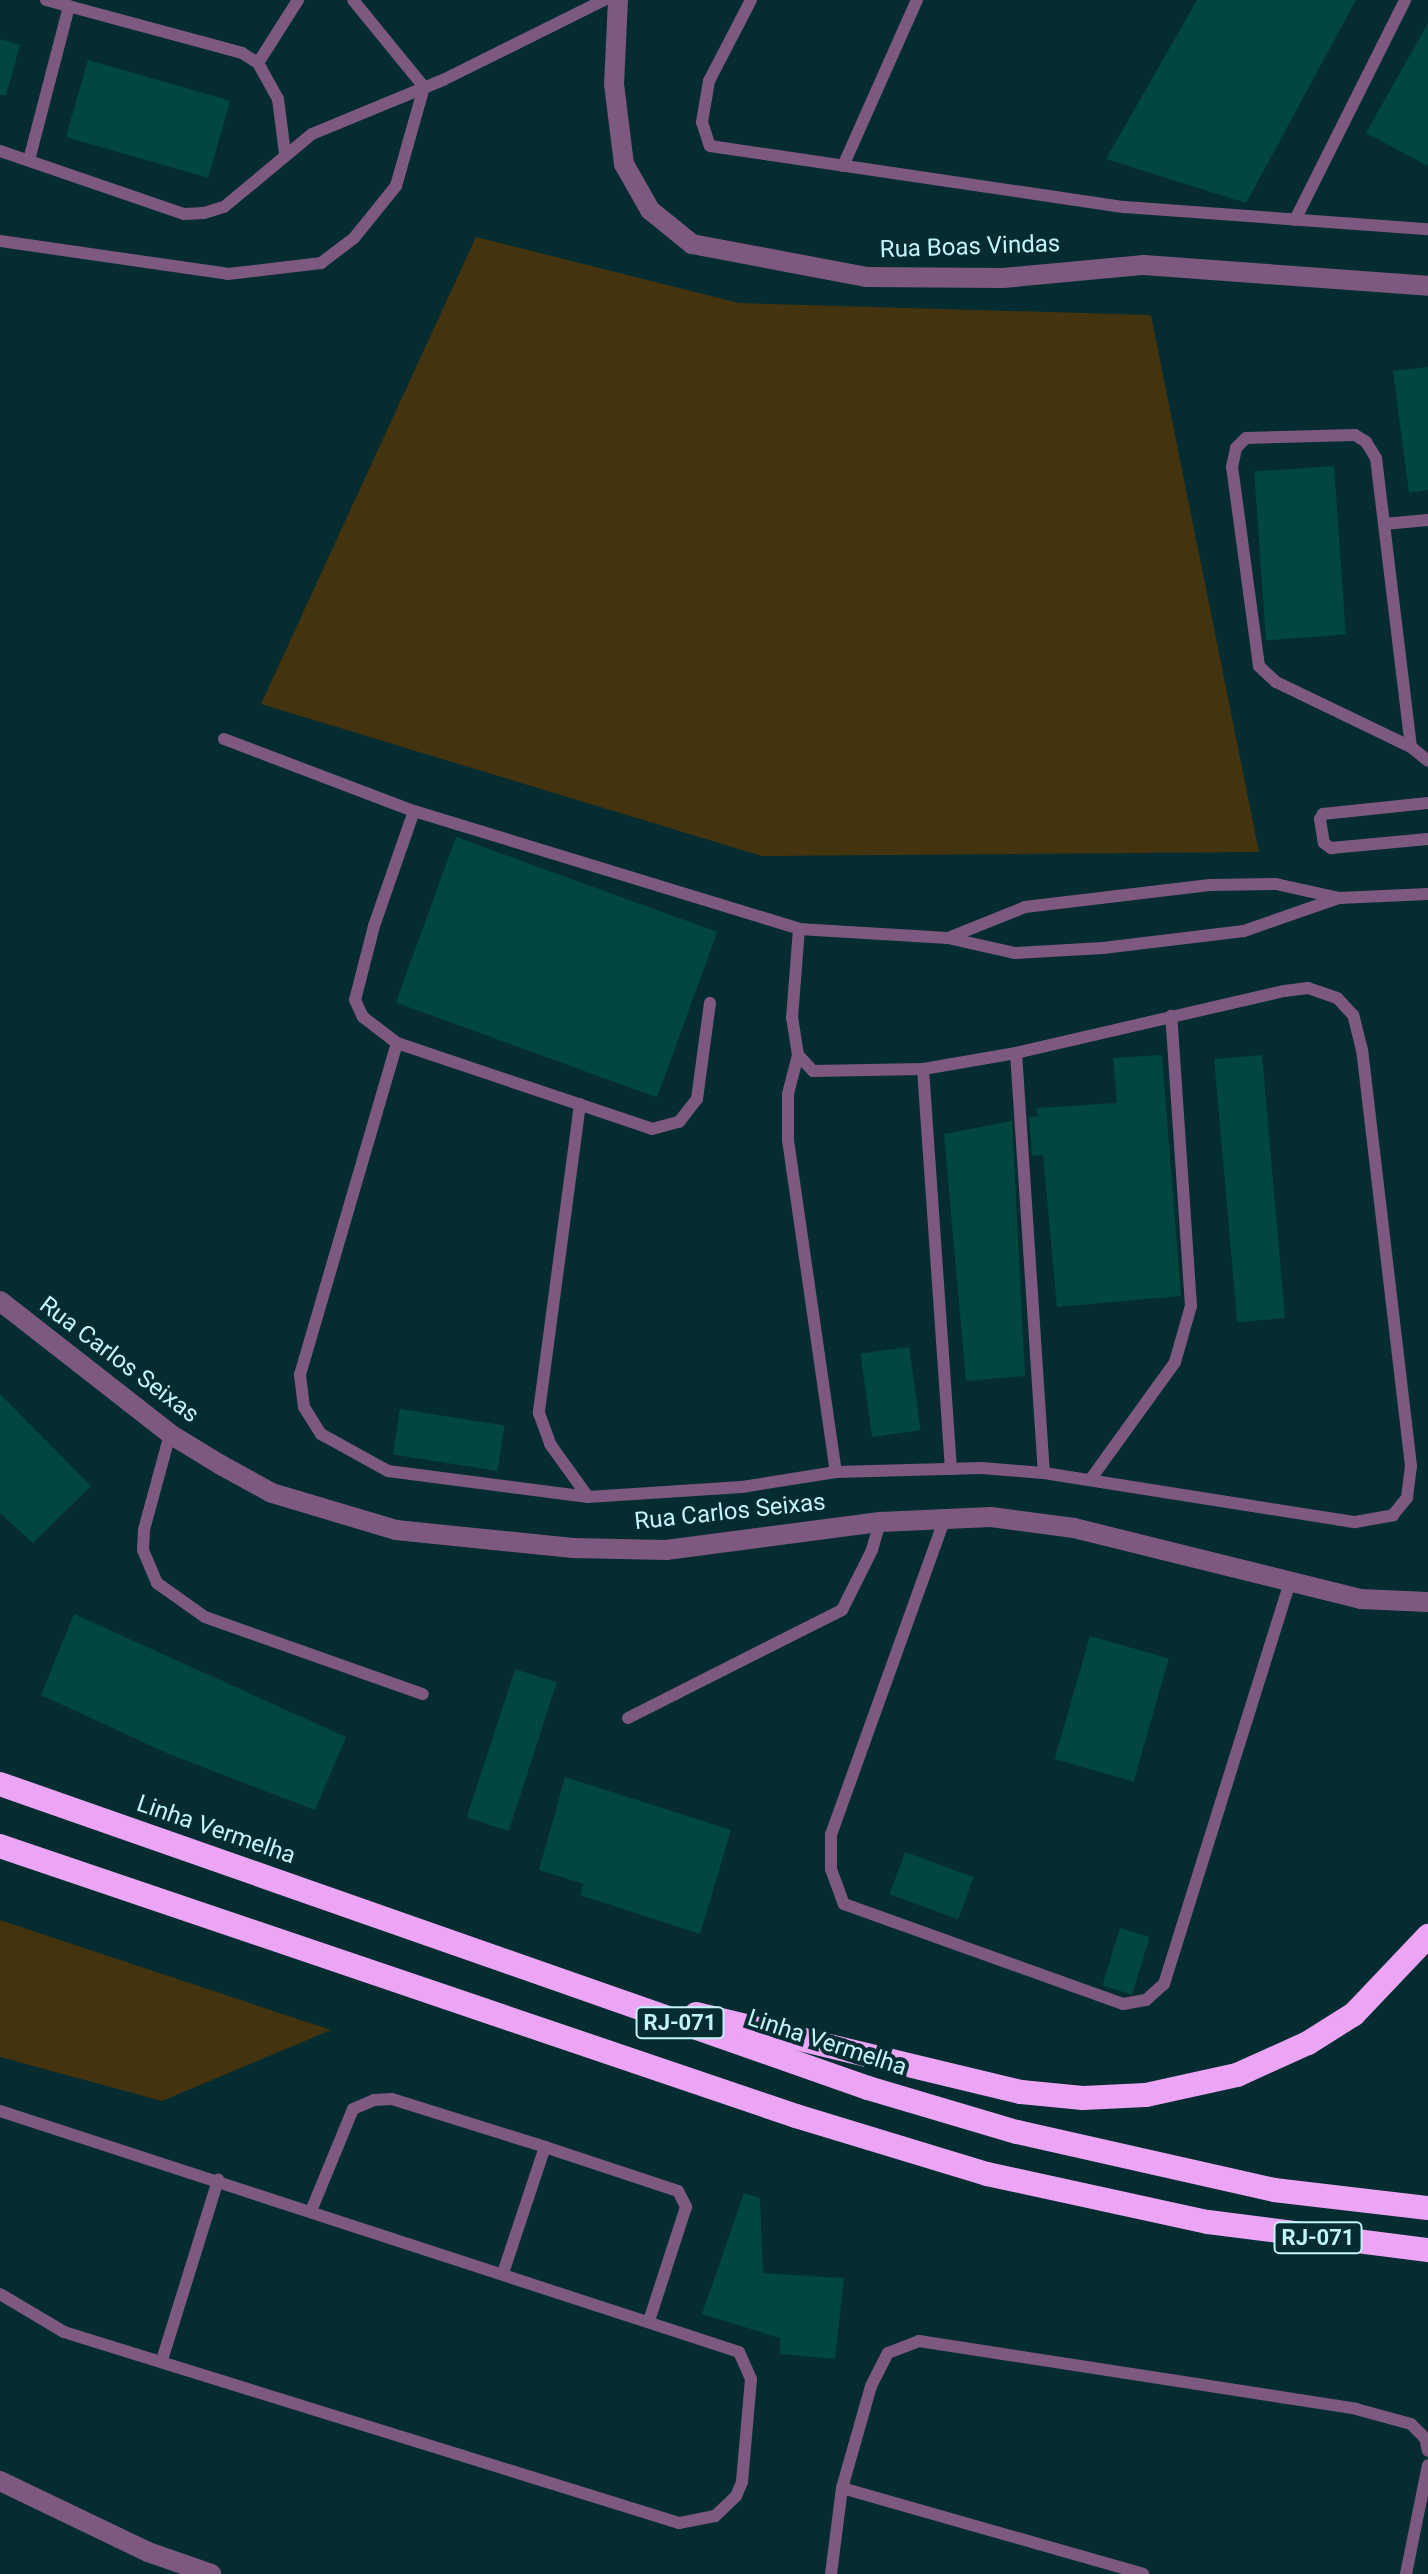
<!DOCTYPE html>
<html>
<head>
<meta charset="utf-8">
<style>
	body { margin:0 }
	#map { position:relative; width:1428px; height:2574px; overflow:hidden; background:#052c30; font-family:Roboto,sans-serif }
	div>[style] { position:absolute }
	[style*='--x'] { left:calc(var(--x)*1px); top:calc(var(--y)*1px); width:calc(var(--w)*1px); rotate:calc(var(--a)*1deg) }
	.green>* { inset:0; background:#44330f }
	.building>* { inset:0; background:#014740; transform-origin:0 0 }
	.service>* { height:12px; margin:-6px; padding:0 6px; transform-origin:6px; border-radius:6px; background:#7d5980 }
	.minor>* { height:20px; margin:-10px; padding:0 10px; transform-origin:10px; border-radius:10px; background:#7d5980 }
	.motorway>* { height:24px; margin:-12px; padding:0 12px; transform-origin:12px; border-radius:12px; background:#eca5f4 }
	span { translate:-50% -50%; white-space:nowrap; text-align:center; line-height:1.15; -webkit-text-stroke:8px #052c30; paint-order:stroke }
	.shield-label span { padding:2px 6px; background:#052c30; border:2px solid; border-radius:6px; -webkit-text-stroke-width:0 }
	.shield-label { font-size:22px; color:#c2f5fa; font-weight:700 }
	.street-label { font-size:24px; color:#c2f5fa }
</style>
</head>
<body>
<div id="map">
	<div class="green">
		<i style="clip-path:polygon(476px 237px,739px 303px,1151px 315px,1259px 852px,762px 856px,261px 704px)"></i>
		<i style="clip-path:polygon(0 1920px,331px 2030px,162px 2101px,0 2057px)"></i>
	</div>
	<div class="building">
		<i style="clip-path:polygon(1197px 0,1356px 0,1246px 203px,1106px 159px)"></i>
		<i style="clip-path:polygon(1428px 23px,1428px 166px,1366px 133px)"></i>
		<i style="clip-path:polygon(0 39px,20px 45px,6px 95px,0 95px)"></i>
		<i style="left:88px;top:60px;width:148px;height:80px;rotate:16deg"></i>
		<i style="clip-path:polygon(1428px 367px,1428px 490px,1409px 493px,1393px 371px)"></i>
		<i style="left:1334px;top:466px;width:169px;height:80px;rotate:86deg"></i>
		<i style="left:456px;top:837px;width:278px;height:176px;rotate:20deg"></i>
		<i style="clip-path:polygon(1162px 1055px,1181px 1296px,1057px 1307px,1043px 1155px,1032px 1156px,1029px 1117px,1038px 1116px,1037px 1108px,1117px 1103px,1113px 1058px)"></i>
		<i style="left:1262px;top:1055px;width:264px;height:48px;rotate:85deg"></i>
		<i style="clip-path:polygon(1012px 1121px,1025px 1376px,966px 1381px,944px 1134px)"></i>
		<i style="left:909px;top:1347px;width:84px;height:49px;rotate:82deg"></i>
		<i style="clip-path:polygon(0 1394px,91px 1486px,33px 1543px,0 1513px)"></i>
		<i style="left:400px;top:1409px;width:106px;height:46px;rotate:9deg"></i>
		<i style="clip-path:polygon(74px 1614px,346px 1737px,315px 1810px,171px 1755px,41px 1695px)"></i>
		<i style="left:1090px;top:1636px;width:82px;height:128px;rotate:16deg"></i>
		<i style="left:515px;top:1669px;width:44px;height:156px;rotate:18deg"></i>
		<i style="clip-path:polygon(565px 1777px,731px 1830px,700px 1934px,580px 1895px,584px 1884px,539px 1870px)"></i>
		<i style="left:905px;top:1852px;width:73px;height:45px;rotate:20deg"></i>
		<i style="left:1120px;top:1928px;width:31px;height:60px;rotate:17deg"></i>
		<i style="clip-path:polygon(744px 2193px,760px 2198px,763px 2273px,844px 2278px,835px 2359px,780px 2354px,780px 2338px,702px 2314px)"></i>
	</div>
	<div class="service">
		<i style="--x:46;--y:0;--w:203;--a:15.1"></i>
		<i style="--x:242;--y:53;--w:19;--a:32"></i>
		<i style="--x:258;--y:63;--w:41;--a:60.9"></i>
		<i style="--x:278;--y:99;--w:55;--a:82.7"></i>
		<i style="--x:751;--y:0;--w:91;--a:117.4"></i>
		<i style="--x:709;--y:81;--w:42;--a:99.7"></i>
		<i style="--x:702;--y:122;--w:25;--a:72"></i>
		<i style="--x:710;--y:146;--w:419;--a:8.4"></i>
		<i style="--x:1125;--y:207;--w:304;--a:4.2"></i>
		<i style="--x:258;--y:63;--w:75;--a:-57.6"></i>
		<i style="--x:0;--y:151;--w:194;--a:18.9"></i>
		<i style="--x:184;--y:214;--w:20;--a:-3"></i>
		<i style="--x:204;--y:213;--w:21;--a:-17"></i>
		<i style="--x:224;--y:207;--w:114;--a:-39.7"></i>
		<i style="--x:312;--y:134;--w:142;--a:-22.4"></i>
		<i style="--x:443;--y:80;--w:180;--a:-26.4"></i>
		<i style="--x:29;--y:160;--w:159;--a:-75.4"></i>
		<i style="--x:843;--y:166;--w:182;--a:-66"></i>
		<i style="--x:1295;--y:220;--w:246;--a:-63.4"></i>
		<i style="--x:0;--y:241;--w:230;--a:8.2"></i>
		<i style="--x:228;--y:274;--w:94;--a:-6.7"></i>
		<i style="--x:321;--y:263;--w:41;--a:-37.1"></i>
		<i style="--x:354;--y:238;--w:67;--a:-51.1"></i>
		<i style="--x:396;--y:186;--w:103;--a:-74.2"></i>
		<i style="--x:424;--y:87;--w:112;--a:-129.2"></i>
		<i style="--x:1384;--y:524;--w:44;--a:-5.2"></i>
		<i style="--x:224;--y:739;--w:203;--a:20.8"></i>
		<i style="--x:414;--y:811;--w:403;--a:17"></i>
		<i style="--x:799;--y:929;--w:149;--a:3.5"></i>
		<i style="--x:948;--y:938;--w:69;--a:12.6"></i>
		<i style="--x:1015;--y:953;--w:88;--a:-3.3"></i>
		<i style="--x:1103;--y:948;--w:142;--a:-6.9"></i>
		<i style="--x:1244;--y:931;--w:101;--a:-19.2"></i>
		<i style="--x:1339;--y:898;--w:89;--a:-2.6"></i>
		<i style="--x:1411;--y:747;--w:150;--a:-154.3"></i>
		<i style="--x:1276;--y:682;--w:23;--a:-137"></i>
		<i style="--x:1259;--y:666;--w:201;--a:-97.7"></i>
		<i style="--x:1232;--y:467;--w:19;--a:-78"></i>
		<i style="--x:1236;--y:448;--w:14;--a:-45"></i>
		<i style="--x:1246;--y:438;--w:109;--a:-1.6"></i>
		<i style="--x:1355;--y:435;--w:13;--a:32"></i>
		<i style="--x:1366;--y:442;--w:19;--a:58"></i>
		<i style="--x:1376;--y:458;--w:291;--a:83.1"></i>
		<i style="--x:1411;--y:747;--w:22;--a:39"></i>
		<i style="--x:1428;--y:803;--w:106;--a:174"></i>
		<i style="--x:1323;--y:814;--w:6;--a:121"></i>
		<i style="--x:1320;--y:819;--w:24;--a:81"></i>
		<i style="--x:1324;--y:843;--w:9;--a:36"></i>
		<i style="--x:1331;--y:848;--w:97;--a:-5.3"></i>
		<i style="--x:414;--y:811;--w:122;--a:109.2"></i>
		<i style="--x:374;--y:926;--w:76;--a:104.4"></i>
		<i style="--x:355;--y:1000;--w:19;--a:65"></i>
		<i style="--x:363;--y:1017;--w:43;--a:37.4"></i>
		<i style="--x:397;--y:1043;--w:269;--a:18.6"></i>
		<i style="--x:652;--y:1129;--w:28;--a:-15"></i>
		<i style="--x:679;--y:1122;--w:29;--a:-52"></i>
		<i style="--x:697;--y:1099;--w:97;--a:-82.3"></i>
		<i style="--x:948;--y:938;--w:83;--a:-21.9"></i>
		<i style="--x:1025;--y:907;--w:186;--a:-6.8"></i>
		<i style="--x:1210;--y:885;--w:66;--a:-0.9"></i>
		<i style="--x:1276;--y:884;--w:65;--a:12.5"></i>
		<i style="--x:397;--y:1043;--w:346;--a:106.3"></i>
		<i style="--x:300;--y:1375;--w:32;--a:83"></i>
		<i style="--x:304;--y:1407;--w:32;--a:58"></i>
		<i style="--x:321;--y:1434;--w:77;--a:28.9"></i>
		<i style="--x:388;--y:1471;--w:202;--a:7.4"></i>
		<i style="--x:588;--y:1497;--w:154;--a:-3.7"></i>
		<i style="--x:742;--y:1487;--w:95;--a:-9.1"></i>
		<i style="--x:1016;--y:1053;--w:421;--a:86.2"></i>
		<i style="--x:798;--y:1055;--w:40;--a:104.4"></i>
		<i style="--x:788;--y:1094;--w:46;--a:90"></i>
		<i style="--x:788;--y:1140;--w:335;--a:81.8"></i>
		<i style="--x:836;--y:1472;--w:146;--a:-1.6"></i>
		<i style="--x:982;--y:1468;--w:62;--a:4.6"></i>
		<i style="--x:1044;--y:1473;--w:315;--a:9"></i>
		<i style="--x:1355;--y:1522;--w:39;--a:-10"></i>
		<i style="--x:1393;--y:1515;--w:22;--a:-51"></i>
		<i style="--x:1407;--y:1498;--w:32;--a:-83"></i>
		<i style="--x:1411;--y:1466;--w:419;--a:-96.7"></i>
		<i style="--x:1362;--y:1050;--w:36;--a:-104"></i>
		<i style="--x:1353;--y:1015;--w:23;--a:-133"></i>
		<i style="--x:1337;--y:998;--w:31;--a:-161"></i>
		<i style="--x:1308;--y:988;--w:24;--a:173"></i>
		<i style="--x:1284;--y:991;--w:275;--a:167"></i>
		<i style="--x:1016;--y:1053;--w:94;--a:170.2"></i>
		<i style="--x:923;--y:1069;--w:110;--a:179"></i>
		<i style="--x:813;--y:1071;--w:22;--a:-133"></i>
		<i style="--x:798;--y:1055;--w:37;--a:-99"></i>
		<i style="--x:792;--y:1018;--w:89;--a:-85.5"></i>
		<i style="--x:923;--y:1069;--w:401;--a:86"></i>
		<i style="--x:580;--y:1104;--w:312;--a:97.6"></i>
		<i style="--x:539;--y:1413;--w:33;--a:70"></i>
		<i style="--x:550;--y:1444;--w:65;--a:54.4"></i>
		<i style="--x:170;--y:1434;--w:99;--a:105.2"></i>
		<i style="--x:144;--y:1530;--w:20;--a:93"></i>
		<i style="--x:143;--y:1550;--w:36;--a:67"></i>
		<i style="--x:157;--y:1583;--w:59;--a:35.3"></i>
		<i style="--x:205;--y:1617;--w:231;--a:19.5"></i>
		<i style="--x:1090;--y:1480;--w:145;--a:-54.2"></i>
		<i style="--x:1175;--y:1362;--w:58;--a:-74.1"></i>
		<i style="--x:1191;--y:1306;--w:291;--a:-93.9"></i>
		<i style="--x:945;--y:1518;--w:336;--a:109.8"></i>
		<i style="--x:831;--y:1834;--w:35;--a:90"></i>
		<i style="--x:831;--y:1869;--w:37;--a:70"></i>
		<i style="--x:844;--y:1904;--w:296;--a:19.7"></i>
		<i style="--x:1123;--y:2004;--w:23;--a:-10"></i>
		<i style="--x:1146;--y:2000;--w:24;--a:-42"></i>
		<i style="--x:1164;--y:1984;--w:420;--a:-72.6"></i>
		<i style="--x:628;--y:1718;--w:240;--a:-26.8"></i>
		<i style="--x:842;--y:1610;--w:67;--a:-63.4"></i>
		<i style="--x:872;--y:1550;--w:29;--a:-74"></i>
		<i style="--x:0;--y:2111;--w:777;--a:18.06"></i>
		<i style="--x:739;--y:2352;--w:30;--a:66"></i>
		<i style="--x:751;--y:2379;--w:103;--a:95"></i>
		<i style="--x:742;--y:2482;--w:15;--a:113"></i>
		<i style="--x:736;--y:2496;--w:29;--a:136"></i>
		<i style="--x:715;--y:2516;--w:37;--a:169"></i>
		<i style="--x:679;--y:2523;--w:644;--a:-162.75"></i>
		<i style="--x:64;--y:2332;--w:74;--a:-149.3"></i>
		<i style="--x:311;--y:2211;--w:110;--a:-67.6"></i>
		<i style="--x:353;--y:2109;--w:23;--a:-23"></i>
		<i style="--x:374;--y:2100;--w:18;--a:-3"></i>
		<i style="--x:392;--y:2099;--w:160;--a:17.4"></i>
		<i style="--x:545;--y:2147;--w:140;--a:18.3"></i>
		<i style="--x:678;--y:2191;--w:18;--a:63"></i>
		<i style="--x:686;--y:2207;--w:120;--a:108"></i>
		<i style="--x:503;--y:2273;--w:133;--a:-71.6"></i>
		<i style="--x:162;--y:2360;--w:189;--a:-72.7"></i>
		<i style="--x:842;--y:2488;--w:313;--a:15.9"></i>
		<i style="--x:831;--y:2574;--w:87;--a:-82.7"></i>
		<i style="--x:842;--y:2488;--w:106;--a:-74.1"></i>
		<i style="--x:871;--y:2386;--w:37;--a:-63"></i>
		<i style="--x:888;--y:2353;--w:33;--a:-21"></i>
		<i style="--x:919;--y:2341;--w:442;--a:8.8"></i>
		<i style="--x:1356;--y:2409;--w:57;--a:15.3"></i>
		<i style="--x:1411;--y:2424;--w:20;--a:45"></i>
		<i style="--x:1425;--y:2438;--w:13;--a:77"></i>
		<i style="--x:1406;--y:2574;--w:111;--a:-78.6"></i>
	</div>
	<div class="minor">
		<i style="--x:618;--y:0;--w:84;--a:92.7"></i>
		<i style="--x:614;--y:84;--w:81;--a:82.9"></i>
		<i style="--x:624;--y:164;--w:53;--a:60.5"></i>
		<i style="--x:650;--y:210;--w:54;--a:39"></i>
		<i style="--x:692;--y:244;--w:177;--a:10.7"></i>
		<i style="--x:866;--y:277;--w:137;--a:0.4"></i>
		<i style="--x:1003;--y:278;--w:142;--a:-5.3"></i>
		<i style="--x:1144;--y:265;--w:285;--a:4.2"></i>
		<i style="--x:0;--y:1301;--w:216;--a:38"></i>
		<i style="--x:170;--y:1434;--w:60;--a:31.3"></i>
		<i style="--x:221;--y:1465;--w:58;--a:28.8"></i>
		<i style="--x:272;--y:1493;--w:129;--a:16.6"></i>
		<i style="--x:396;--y:1530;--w:178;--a:5.8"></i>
		<i style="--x:573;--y:1548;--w:93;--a:1.2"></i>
		<i style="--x:666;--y:1550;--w:216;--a:-7.5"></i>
		<i style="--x:880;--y:1522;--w:111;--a:-2.6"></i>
		<i style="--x:991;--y:1517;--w:84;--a:7.5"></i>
		<i style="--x:1074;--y:1528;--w:295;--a:13.9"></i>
		<i style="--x:1360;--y:1599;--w:68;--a:2.5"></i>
		<i style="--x:0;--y:2481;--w:164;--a:25.6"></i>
		<i style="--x:148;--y:2552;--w:67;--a:19.2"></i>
	</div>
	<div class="motorway">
		<i style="--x:0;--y:1784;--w:920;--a:19.3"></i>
		<i style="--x:868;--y:2088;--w:155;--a:16.5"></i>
		<i style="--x:1017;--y:2132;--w:263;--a:12.7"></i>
		<i style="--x:1274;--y:2190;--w:155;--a:6.7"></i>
		<i style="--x:0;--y:1846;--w:841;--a:18.74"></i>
		<i style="--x:796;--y:2116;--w:200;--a:16.9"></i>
		<i style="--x:987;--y:2174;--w:226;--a:12.3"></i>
		<i style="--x:1208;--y:2222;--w:222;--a:7.3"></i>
		<i style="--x:696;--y:2014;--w:334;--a:13.5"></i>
		<i style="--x:1021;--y:2092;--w:62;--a:5.5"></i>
		<i style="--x:1083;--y:2098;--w:63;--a:-2.7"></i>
		<i style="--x:1146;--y:2095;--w:93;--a:-12.4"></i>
		<i style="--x:1237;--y:2075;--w:78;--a:-24.3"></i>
		<i style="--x:1308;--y:2043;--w:54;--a:-32.2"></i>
		<i style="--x:1354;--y:2014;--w:108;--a:-46.5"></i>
	</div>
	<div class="shield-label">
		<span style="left:680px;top:2023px">RJ-071</span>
		<span style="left:1318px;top:2238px">RJ-071</span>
	</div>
	<div class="street-label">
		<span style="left:970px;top:247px;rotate:-2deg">Rua Boas Vindas</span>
		<span style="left:119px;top:1360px;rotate:37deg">Rua Carlos Seixas</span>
		<span style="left:730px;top:1512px;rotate:-6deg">Rua Carlos Seixas</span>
		<span style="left:216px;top:1830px;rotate:19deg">Linha Vermelha</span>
		<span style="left:827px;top:2043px;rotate:18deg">Linha Vermelha</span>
	</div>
</div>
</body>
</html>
